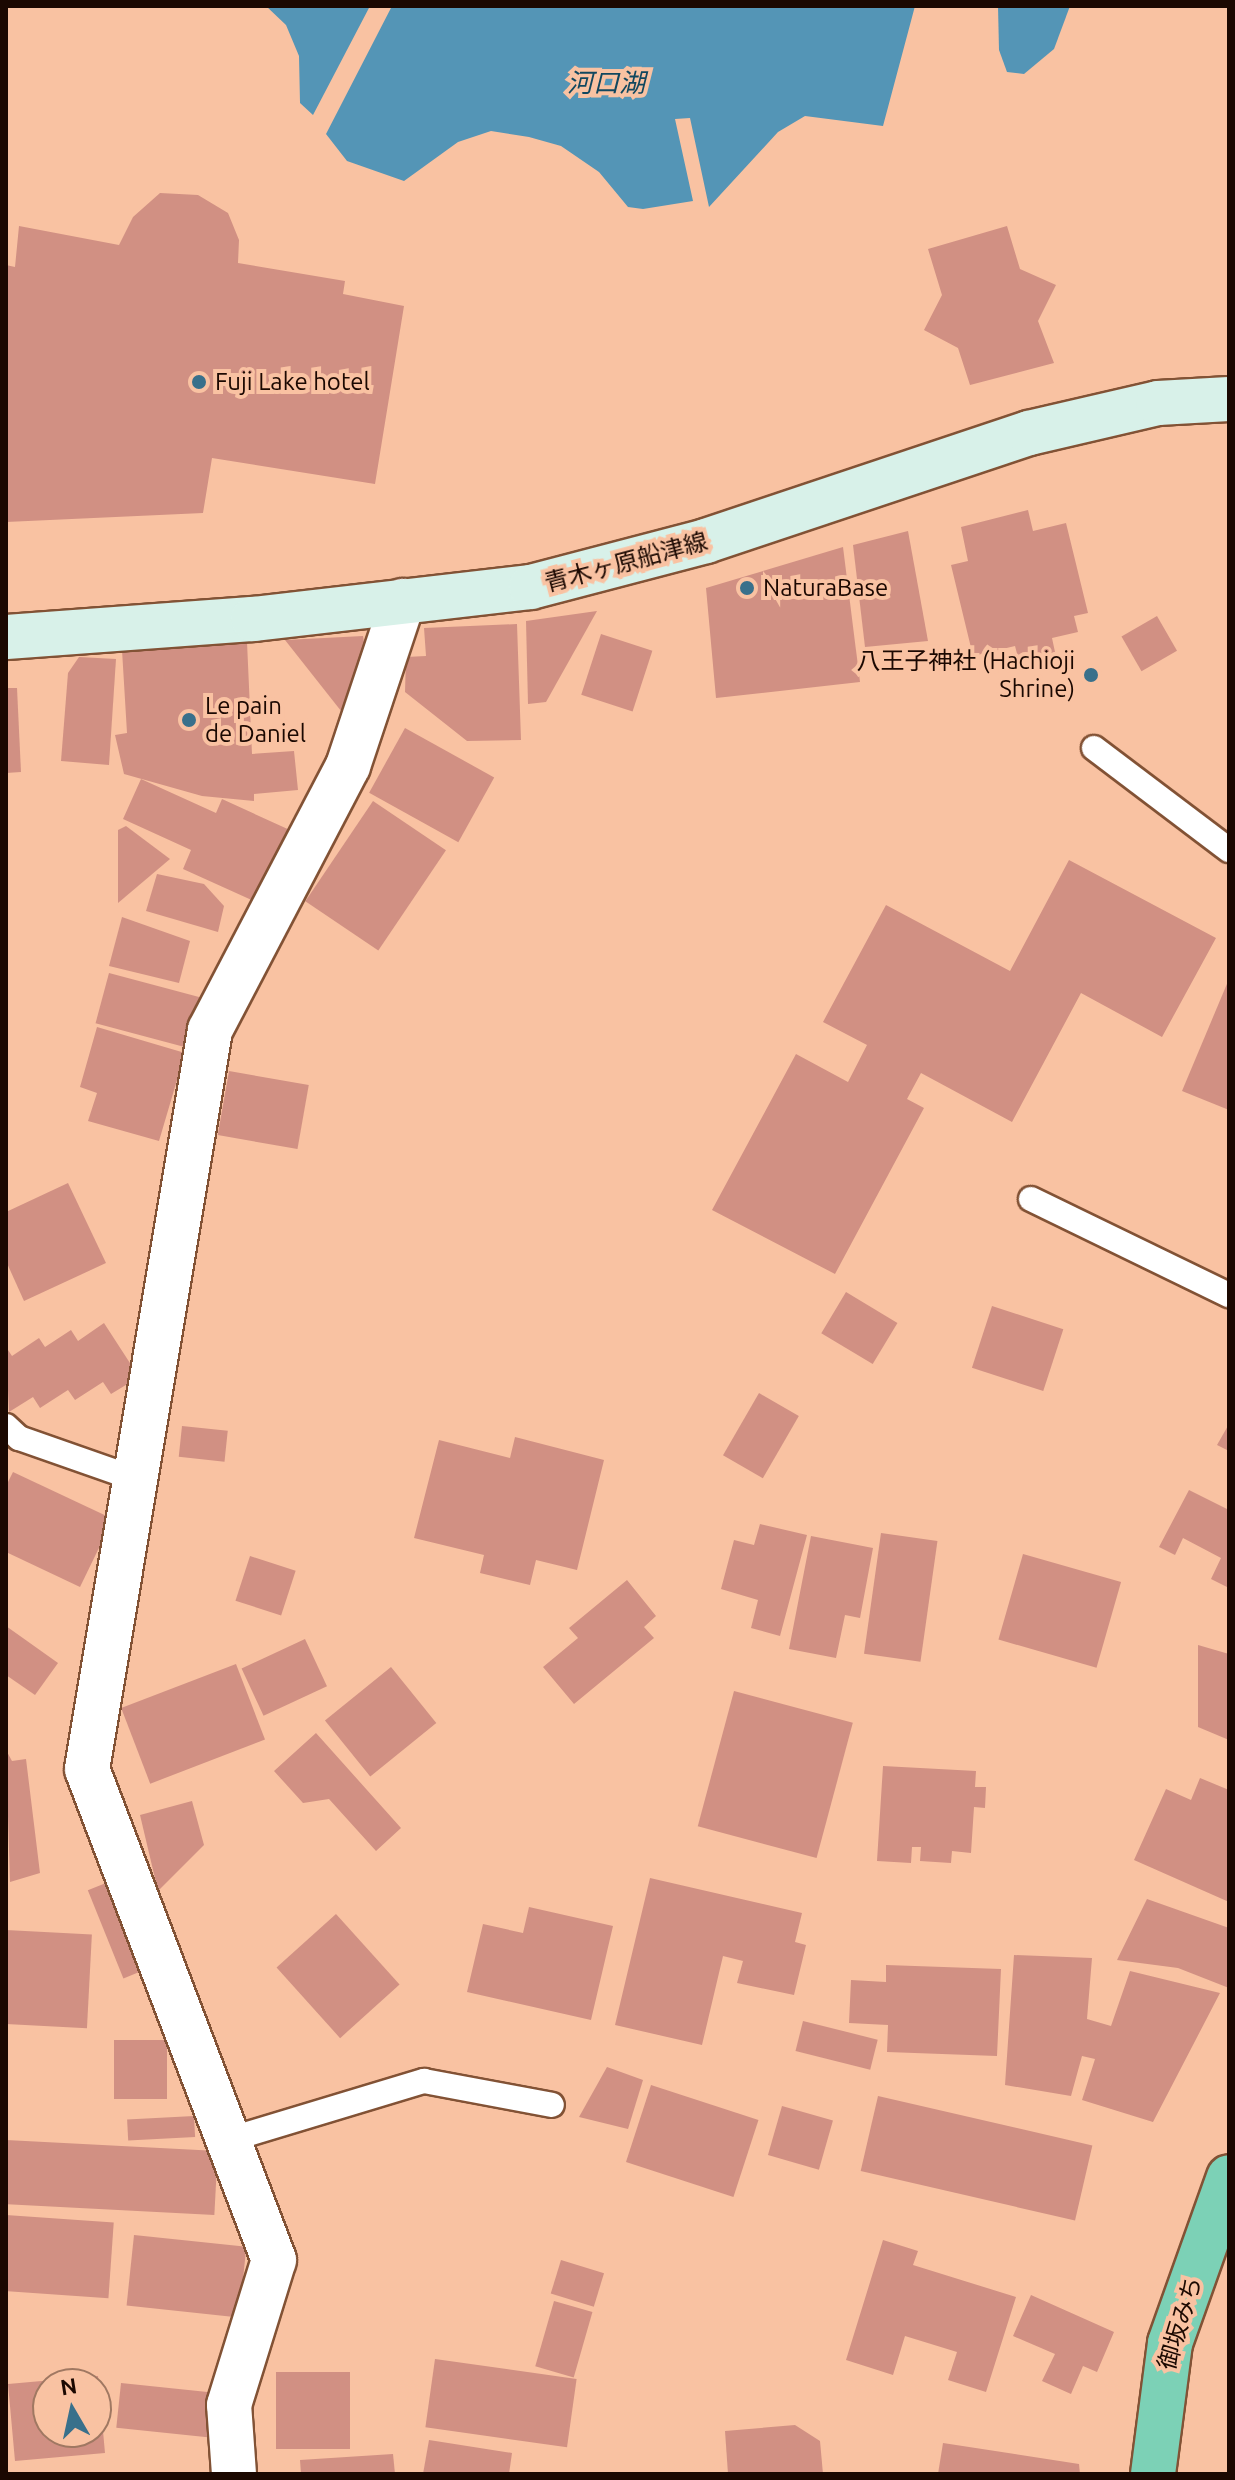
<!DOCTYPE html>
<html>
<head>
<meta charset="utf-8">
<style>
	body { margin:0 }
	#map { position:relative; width:1235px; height:2480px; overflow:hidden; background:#f9c2a2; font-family:Ubuntu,"Noto Sans JP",sans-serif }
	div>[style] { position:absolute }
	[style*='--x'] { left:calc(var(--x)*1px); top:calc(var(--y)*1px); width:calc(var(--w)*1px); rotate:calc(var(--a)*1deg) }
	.water>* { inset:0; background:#5495b6 }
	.building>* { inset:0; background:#d19083; transform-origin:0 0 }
	.roads { filter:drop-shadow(2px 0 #825235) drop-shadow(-2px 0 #825235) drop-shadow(0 2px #825235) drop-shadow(0 -2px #825235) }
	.lane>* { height:24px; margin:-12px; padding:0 12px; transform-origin:12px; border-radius:12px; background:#fff }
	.street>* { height:44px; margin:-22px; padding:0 22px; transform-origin:22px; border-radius:22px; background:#fff }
	.secondary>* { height:44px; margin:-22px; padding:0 22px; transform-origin:22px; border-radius:22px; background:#d8f1e9 }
	.highway>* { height:44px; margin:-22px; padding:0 22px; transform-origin:22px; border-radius:22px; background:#7cd1b6 }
	.dots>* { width:22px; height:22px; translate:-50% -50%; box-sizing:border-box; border:4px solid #f9c2a2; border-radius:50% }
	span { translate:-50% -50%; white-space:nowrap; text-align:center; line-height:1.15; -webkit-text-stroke:8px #f9c2a2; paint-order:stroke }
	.poi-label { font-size:24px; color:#1b0801 }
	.left { translate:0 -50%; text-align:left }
	.right { translate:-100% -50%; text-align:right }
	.street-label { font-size:24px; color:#1b0801 }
	.water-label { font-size:26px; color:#11475f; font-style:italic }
	.frame { position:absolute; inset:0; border:8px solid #1b0801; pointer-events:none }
	.north { position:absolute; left:32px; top:2368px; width:80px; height:80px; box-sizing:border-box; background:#f9c2a2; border:2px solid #a07862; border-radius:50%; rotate:351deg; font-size:22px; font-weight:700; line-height:32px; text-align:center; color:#1b0801 }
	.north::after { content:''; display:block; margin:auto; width:28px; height:36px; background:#39708b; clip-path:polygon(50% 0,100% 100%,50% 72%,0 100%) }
</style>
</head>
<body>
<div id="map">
	<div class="water">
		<i style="clip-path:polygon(266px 6px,370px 6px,313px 115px,300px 103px,299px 56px,286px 25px)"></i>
		<i style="clip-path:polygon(392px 6px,915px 6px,883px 126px,805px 116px,778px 132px,709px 207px,690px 118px,675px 119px,693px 201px,643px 209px,628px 207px,599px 172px,561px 146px,529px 137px,491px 131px,458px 142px,404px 181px,347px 161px,326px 134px)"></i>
		<i style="clip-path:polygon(998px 6px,1070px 6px,1054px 49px,1024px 74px,1007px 72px,999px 50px)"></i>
	</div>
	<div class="building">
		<i style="clip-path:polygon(160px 193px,198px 195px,228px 213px,239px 240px,238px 263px,345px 281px,343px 294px,404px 306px,375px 484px,212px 458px,203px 513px,6px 522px,6px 265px,15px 267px,19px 226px,119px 245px,133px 217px)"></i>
		<i style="clip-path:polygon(1007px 226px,1020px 269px,1056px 285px,1038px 321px,1054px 363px,970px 385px,958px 348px,924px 330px,942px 295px,928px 249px)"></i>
		<i style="clip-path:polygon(1028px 510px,1033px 531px,1066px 523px,1088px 613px,1074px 616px,1078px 632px,1052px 638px,1055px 652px,1019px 661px,1015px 646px,973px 656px,951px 565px,968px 561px,961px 527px)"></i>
		<i style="clip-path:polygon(908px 531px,928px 641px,865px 647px,853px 545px)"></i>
		<i style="clip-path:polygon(843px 547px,860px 682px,716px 698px,706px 588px)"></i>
		<i style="clip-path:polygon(597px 611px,546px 702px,528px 704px,526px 621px)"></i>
		<i style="left:1157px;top:616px;width:40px;height:41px;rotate:60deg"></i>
		<i style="clip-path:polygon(517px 624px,521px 740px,467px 741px,405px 692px,406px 657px,426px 656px,424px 628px)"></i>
		<i style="left:601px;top:634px;width:54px;height:64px;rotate:18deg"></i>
		<i style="clip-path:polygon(363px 636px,369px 670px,345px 716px,285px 640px)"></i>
		<i style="clip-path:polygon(247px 642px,252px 754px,294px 751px,298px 790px,254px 794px,254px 801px,202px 796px,124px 774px,115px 735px,127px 733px,122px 650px)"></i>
		<i style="clip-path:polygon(79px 657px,116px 659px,109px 765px,61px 761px,68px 673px)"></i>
		<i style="clip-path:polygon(6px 688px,17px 688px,21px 772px,6px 773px)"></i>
		<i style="left:405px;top:728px;width:102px;height:74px;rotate:29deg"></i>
		<i style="clip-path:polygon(141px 779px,216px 813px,222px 799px,292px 831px,258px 903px,183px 869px,191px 850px,123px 819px)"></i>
		<i style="left:373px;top:801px;width:88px;height:121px;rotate:34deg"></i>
		<i style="clip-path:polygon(126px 826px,170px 859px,118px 903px,118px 830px)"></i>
		<i style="clip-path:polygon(1069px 860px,1216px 938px,1162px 1037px,1081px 993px,1012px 1122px,921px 1073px,907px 1099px,924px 1108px,835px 1274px,712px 1210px,796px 1054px,848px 1082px,867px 1045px,823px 1022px,886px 905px,1010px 971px)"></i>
		<i style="clip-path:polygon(157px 874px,204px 884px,224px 906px,218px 932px,146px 911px)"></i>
		<i style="clip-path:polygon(122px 917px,190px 941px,179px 983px,109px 966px)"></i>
		<i style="left:109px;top:973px;width:98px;height:52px;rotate:15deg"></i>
		<i style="clip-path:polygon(1229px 979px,1229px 1110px,1182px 1091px)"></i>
		<i style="clip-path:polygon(97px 1027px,185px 1053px,159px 1141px,88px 1121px,97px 1093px,80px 1087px)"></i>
		<i style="left:229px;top:1071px;width:81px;height:65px;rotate:10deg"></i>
		<i style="clip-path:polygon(68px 1183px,106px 1263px,24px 1301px,6px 1261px,6px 1212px)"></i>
		<i style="left:846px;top:1292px;width:60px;height:48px;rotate:31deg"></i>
		<i style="left:992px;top:1306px;width:75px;height:65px;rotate:18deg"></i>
		<i style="clip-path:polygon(104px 1323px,139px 1377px,111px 1394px,103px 1382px,75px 1400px,68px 1390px,40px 1408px,33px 1397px,9px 1412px,6px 1347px,12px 1356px,39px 1338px,45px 1347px,71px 1330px,78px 1341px)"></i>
		<i style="left:759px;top:1393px;width:46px;height:72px;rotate:30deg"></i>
		<i style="clip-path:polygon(1229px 1424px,1229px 1451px,1217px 1445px)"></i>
		<i style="left:182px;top:1426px;width:46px;height:31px;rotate:6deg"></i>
		<i style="clip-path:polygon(515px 1437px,604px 1460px,577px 1570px,536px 1560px,530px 1585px,480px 1573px,484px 1555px,414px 1538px,439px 1440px,510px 1458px)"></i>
		<i style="clip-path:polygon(13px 1472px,113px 1519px,80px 1587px,6px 1552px,6px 1486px)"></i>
		<i style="clip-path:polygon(1189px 1490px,1229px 1510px,1229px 1588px,1211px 1579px,1221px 1558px,1183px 1538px,1175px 1555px,1159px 1547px)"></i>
		<i style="clip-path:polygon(760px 1524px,807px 1535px,780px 1636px,751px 1628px,758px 1600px,721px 1589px,734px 1540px,754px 1545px)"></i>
		<i style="left:881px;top:1533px;width:57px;height:122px;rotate:8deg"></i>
		<i style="clip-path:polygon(811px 1536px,873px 1548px,860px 1618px,845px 1615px,836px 1658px,789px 1649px)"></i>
		<i style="left:1023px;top:1554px;width:102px;height:89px;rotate:16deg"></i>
		<i style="left:250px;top:1556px;width:48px;height:47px;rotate:18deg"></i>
		<i style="clip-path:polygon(627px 1580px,656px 1616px,644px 1627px,654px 1638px,574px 1704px,543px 1667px,578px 1638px,569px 1628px)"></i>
		<i style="clip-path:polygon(6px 1626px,58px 1663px,35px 1695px,6px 1675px)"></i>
		<i style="left:305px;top:1639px;width:52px;height:70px;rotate:65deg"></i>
		<i style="clip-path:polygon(1198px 1645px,1229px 1654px,1229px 1740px,1198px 1727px)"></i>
		<i style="left:236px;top:1664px;width:81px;height:123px;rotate:69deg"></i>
		<i style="left:391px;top:1667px;width:72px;height:85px;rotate:51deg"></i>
		<i style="left:734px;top:1691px;width:123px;height:140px;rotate:15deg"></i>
		<i style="clip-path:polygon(316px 1733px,401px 1828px,376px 1851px,329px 1799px,303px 1803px,274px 1771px)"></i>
		<i style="clip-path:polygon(6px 1750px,12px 1761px,26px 1759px,40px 1873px,10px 1882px)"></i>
		<i style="clip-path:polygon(883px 1766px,976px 1771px,975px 1787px,986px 1787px,985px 1808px,974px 1807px,971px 1853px,952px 1851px,951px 1863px,920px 1861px,921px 1847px,912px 1847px,911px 1863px,877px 1861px)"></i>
		<i style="clip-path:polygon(1200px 1778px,1229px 1790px,1229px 1902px,1134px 1860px,1166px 1789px,1191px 1800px)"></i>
		<i style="clip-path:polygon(192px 1801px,204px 1845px,158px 1891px,140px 1815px)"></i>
		<i style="clip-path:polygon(650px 1878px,802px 1913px,795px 1942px,806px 1945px,794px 1995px,737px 1983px,743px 1961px,723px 1956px,702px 2045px,615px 2025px)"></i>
		<i style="left:111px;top:1881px;width:95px;height:25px;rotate:68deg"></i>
		<i style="clip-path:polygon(1147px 1899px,1229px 1928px,1229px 1988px,1178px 1968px,1117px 1960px)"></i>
		<i style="clip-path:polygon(529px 1907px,613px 1926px,591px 2020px,467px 1992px,483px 1924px,523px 1933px)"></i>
		<i style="left:336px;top:1914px;width:95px;height:80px;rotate:48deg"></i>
		<i style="left:6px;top:1930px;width:86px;height:94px;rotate:3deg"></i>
		<i style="clip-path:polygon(1014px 1955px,1092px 1958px,1087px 2019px,1111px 2026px,1130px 1971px,1220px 1993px,1153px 2122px,1082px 2100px,1095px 2059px,1082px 2056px,1071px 2096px,1005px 2085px)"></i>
		<i style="clip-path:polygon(886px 1965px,1001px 1969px,997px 2056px,887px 2052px,888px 2025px,849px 2023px,851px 1980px,886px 1982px)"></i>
		<i style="left:803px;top:2021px;width:77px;height:31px;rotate:14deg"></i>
		<i style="left:114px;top:2040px;width:53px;height:59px"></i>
		<i style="clip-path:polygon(607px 2067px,643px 2080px,628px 2129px,579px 2117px)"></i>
		<i style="left:651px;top:2085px;width:113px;height:81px;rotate:18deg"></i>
		<i style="left:878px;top:2096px;width:220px;height:77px;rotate:13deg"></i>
		<i style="left:782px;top:2106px;width:53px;height:51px;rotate:16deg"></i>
		<i style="left:194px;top:2116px;width:21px;height:67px;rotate:87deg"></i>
		<i style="left:6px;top:2140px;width:212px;height:64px;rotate:3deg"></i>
		<i style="left:6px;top:2215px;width:108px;height:76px;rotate:4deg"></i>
		<i style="left:134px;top:2235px;width:113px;height:71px;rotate:6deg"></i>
		<i style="clip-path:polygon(883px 2240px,918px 2251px,913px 2265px,1016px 2297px,986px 2392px,948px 2380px,957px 2352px,905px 2336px,893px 2375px,846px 2360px)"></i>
		<i style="left:561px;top:2260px;width:45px;height:35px;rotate:17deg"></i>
		<i style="clip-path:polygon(1031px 2295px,1114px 2332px,1097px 2372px,1083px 2366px,1071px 2394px,1042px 2381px,1055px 2354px,1013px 2336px)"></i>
		<i style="left:554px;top:2301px;width:40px;height:68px;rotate:16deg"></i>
		<i style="left:435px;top:2359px;width:143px;height:69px;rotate:8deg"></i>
		<i style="left:276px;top:2372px;width:74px;height:77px"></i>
		<i style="clip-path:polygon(evenodd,98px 2376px,105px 2453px,15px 2461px,8px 2384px,98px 2376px,48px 2384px,96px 2384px,96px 2432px,48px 2432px,48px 2384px)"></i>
		<i style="left:121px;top:2383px;width:99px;height:45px;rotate:6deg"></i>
		<i style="clip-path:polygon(795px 2425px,820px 2441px,823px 2474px,728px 2474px,725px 2431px)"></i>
		<i style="clip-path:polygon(429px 2440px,512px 2453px,509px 2474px,423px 2474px)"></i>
		<i style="clip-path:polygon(943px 2443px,1079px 2464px,1080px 2474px,938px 2474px)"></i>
		<i style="clip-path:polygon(393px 2454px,395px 2474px,301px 2474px,300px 2460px)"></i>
	</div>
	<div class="roads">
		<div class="lane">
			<i style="--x:1094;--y:748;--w:169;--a:37.1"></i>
			<i style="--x:1031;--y:1199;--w:220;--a:25.9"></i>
			<i style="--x:6;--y:1426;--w:18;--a:43"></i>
			<i style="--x:19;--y:1438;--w:124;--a:19.3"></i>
			<i style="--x:228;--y:2140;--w:205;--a:-16.8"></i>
			<i style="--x:424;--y:2081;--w:130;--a:10.6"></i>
		</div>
		<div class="street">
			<i style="--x:234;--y:2474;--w:69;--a:-94.1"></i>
			<i style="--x:229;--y:2405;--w:152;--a:-72.8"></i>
			<i style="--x:274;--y:2260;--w:525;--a:-110.85"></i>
			<i style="--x:87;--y:1769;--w:749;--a:-80.55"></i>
			<i style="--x:210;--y:1030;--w:298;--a:-62.4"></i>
			<i style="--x:348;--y:766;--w:174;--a:-71.6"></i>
		</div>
		<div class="secondary">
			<i style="--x:6;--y:637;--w:248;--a:-4.2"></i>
			<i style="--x:253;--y:619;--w:280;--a:-6.6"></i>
			<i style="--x:531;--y:587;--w:181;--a:-14.7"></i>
			<i style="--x:706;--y:541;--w:341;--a:-18.5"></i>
			<i style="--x:1029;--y:433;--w:132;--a:-13.1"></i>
			<i style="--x:1158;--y:403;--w:71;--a:-3.2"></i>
		</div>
		<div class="highway">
			<i style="--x:1153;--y:2474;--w:132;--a:-82.6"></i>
			<i style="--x:1170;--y:2343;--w:176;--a:-70.4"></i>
		</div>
	</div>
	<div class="dots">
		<i style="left:199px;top:382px;background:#39708b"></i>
		<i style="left:747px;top:588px;background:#39708b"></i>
		<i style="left:1091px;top:675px;background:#39708b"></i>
		<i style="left:189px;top:720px;background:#39708b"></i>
	</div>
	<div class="poi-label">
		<span class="left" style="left:215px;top:382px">Fuji Lake hotel</span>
		<span class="left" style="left:763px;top:588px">NaturaBase</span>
		<span class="right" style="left:1075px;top:675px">八王子神社 (Hachioji<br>Shrine)</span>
		<span class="left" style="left:205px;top:720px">Le pain<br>de Daniel</span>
	</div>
	<div class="street-label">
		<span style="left:626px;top:562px;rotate:-15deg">青木ヶ原船津線</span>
		<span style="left:1180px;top:2323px;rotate:-73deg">御坂みち</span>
	</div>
	<div class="water-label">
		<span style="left:606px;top:83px">河口湖</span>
	</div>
	<div class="frame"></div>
	<div class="north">N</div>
</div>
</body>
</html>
